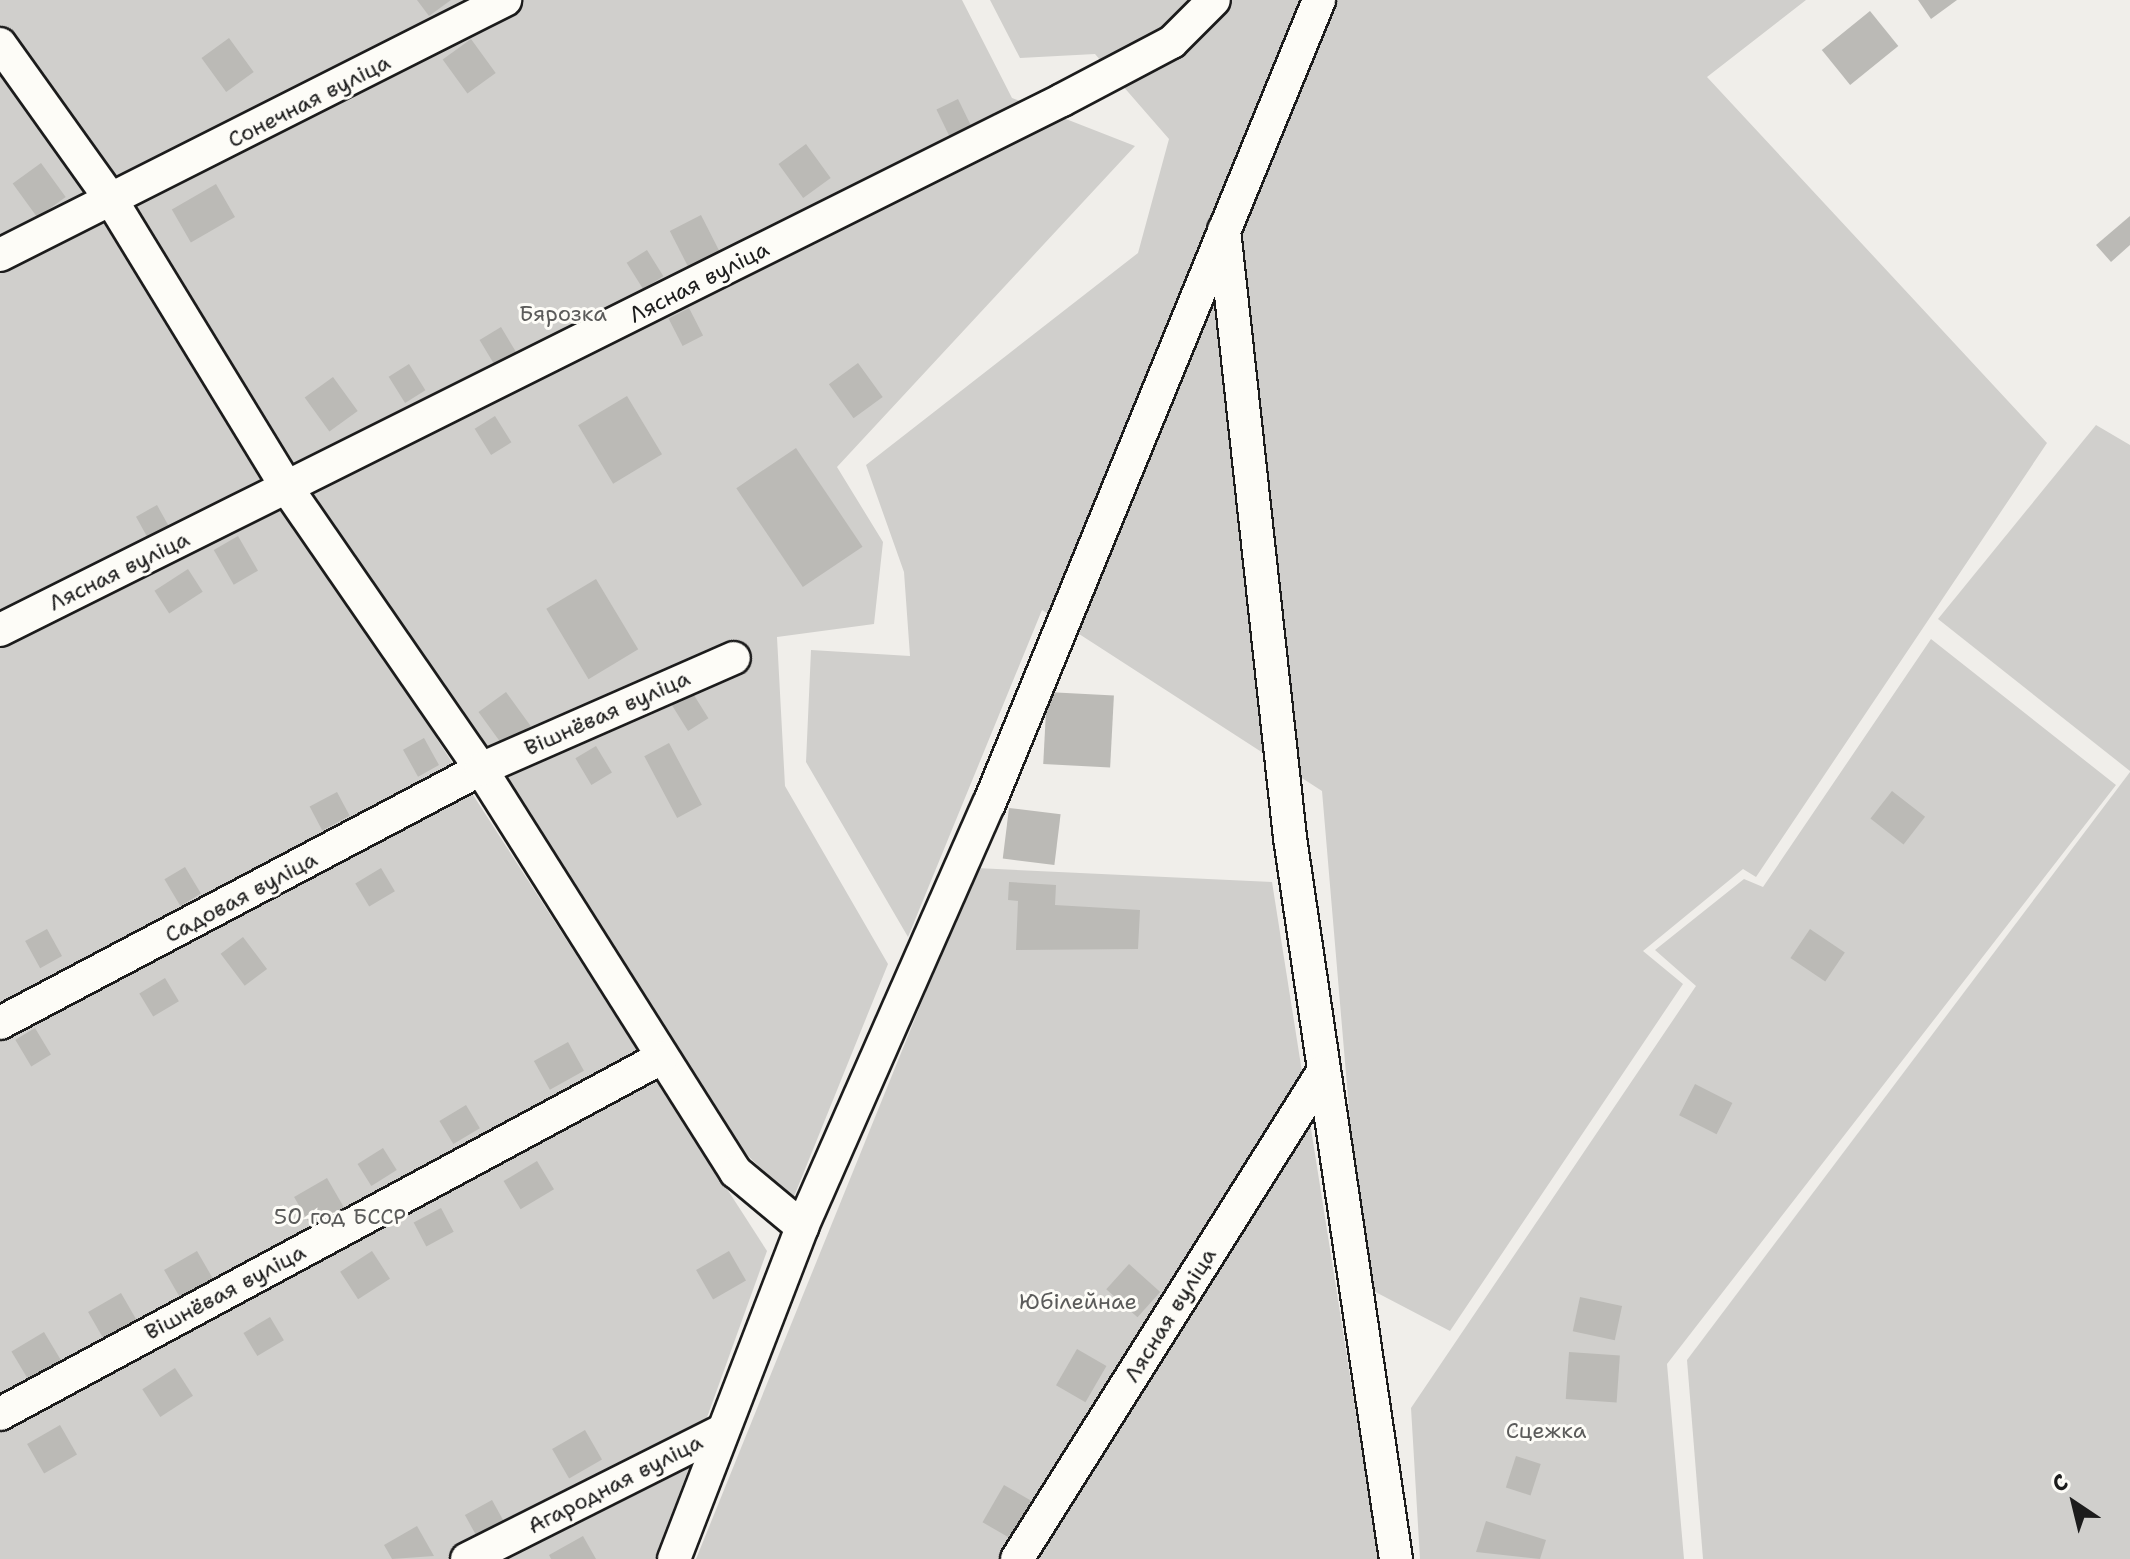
<!DOCTYPE html>
<html>
<head>
<meta charset="utf-8">
<style>
	body { margin:0 }
	#map { position:relative; width:2130px; height:1559px; overflow:hidden; background:#f0eeea; font-family:"Shantell Sans",sans-serif }
	div>[style] { position:absolute }
	[style*='--x'] { left:calc(var(--x)*1px); top:calc(var(--y)*1px); width:calc(var(--w)*1px); rotate:calc(var(--a)*1deg) }
	.green>* { inset:0; background:#d0cfcc }
	.building>* { inset:0; background:#bbbab6; transform-origin:0 0 }
	.roads { filter:drop-shadow(2px 0 #1c1c1c) drop-shadow(-2px 0 #1c1c1c) drop-shadow(0 2px #1c1c1c) drop-shadow(0 -2px #1c1c1c) }
	.minor>* { height:32px; margin:-16px; padding:0 16px; transform-origin:16px; border-radius:16px; background:#fdfcf7 }
	span { translate:-50% -50%; white-space:nowrap; text-align:center; line-height:1.15; -webkit-text-stroke:6px #fdfcf7; paint-order:stroke }
	.street-label { font-size:22px; color:#1c1c1c }
	.park-label { font-size:22px; color:#5b5b5a }
	.north { position:absolute; left:2034px; top:1463px; width:80px; height:80px; -webkit-text-stroke:6px #fdfcf7; paint-order:stroke; rotate:325deg; font-size:22px; font-weight:700; line-height:32px; text-align:center; color:#1c1c1c }
	.north::after { content:''; display:block; margin:auto; width:28px; height:36px; background:#1c1c1c; clip-path:polygon(50% 0,100% 100%,50% 72%,0 100%) }
</style>
</head>
<body>
<div id="map">
	<div class="green">
		<i style="clip-path:polygon(0 0,962px 0,1012px 98px,1135px 146px,837px 467px,883px 542px,874px 624px,777px 637px,785px 786px,888px 964px,793px 1199px,743px 1151px,0 32px)"></i>
		<i style="clip-path:polygon(990px 0,1806px 0,1707px 77px,2047px 443px,1756px 877px,1743px 869px,1643px 951px,1683px 984px,1450px 1331px,1364px 1286px,1322px 791px,1042px 610px,908px 937px,806px 762px,811px 650px,910px 656px,904px 572px,866px 465px,1138px 253px,1169px 139px,1095px 54px,1020px 58px)"></i>
		<i style="clip-path:polygon(0 61px,767px 1251px,656px 1559px,0 1559px)"></i>
		<i style="clip-path:polygon(2096px 425px,2130px 445px,2130px 771px,1938px 619px)"></i>
		<i style="clip-path:polygon(1931px 639px,2116px 785px,1667px 1364px,1684px 1559px,1420px 1559px,1411px 1408px,1696px 986px,1655px 950px,1744px 879px,1763px 887px)"></i>
		<i style="clip-path:polygon(2130px 772px,2130px 1559px,1703px 1559px,1687px 1360px)"></i>
		<i style="clip-path:polygon(976px 868px,1272px 882px,1379px 1559px,696px 1559px)"></i>
	</div>
	<div class="building">
		<i style="clip-path:polygon(417px 0,451px 0,429px 16px)"></i>
		<i style="clip-path:polygon(1918px 0,1957px 0,1931px 19px)"></i>
		<i style="left:1870px;top:11px;width:45px;height:62px;rotate:51deg"></i>
		<i style="left:229px;top:38px;width:42px;height:34px;rotate:54deg"></i>
		<i style="left:471px;top:39px;width:42px;height:35px;rotate:54deg"></i>
		<i style="left:958px;top:99px;width:30px;height:24px;rotate:64deg"></i>
		<i style="left:806px;top:144px;width:42px;height:34px;rotate:54deg"></i>
		<i style="left:41px;top:163px;width:42px;height:35px;rotate:54deg"></i>
		<i style="left:216px;top:184px;width:38px;height:51px;rotate:60deg"></i>
		<i style="left:701px;top:215px;width:42px;height:35px;rotate:63deg"></i>
		<i style="clip-path:polygon(2130px 216px,2130px 245px,2111px 262px,2096px 245px)"></i>
		<i style="left:647px;top:250px;width:31px;height:24px;rotate:58deg"></i>
		<i style="left:689px;top:308px;width:31px;height:23px;rotate:63deg"></i>
		<i style="left:501px;top:327px;width:31px;height:25px;rotate:59deg"></i>
		<i style="left:858px;top:363px;width:42px;height:36px;rotate:54deg"></i>
		<i style="left:409px;top:364px;width:31px;height:24px;rotate:58deg"></i>
		<i style="left:333px;top:377px;width:42px;height:35px;rotate:54deg"></i>
		<i style="left:627px;top:396px;width:68px;height:57px;rotate:59deg"></i>
		<i style="left:495px;top:416px;width:31px;height:24px;rotate:58deg"></i>
		<i style="left:796px;top:448px;width:119px;height:72px;rotate:56deg"></i>
		<i style="left:157px;top:505px;width:31px;height:24px;rotate:61deg"></i>
		<i style="left:238px;top:536px;width:40px;height:28px;rotate:60deg"></i>
		<i style="left:188px;top:569px;width:27px;height:40px;rotate:57deg"></i>
		<i style="left:596px;top:579px;width:82px;height:58px;rotate:59deg"></i>
		<i style="left:506px;top:692px;width:42px;height:34px;rotate:54deg"></i>
		<i style="left:692px;top:692px;width:31px;height:24px;rotate:58deg"></i>
		<i style="left:1047px;top:692px;width:67px;height:72px;rotate:3deg"></i>
		<i style="left:424px;top:738px;width:31px;height:24px;rotate:61deg"></i>
		<i style="left:669px;top:743px;width:70px;height:28px;rotate:62deg"></i>
		<i style="left:596px;top:746px;width:31px;height:24px;rotate:59deg"></i>
		<i style="left:1892px;top:791px;width:42px;height:35px;rotate:38deg"></i>
		<i style="left:337px;top:792px;width:27px;height:31px;rotate:62deg"></i>
		<i style="left:1009px;top:808px;width:52px;height:51px;rotate:7deg"></i>
		<i style="left:185px;top:867px;width:31px;height:24px;rotate:59deg"></i>
		<i style="left:381px;top:868px;width:27px;height:30px;rotate:59deg"></i>
		<i style="clip-path:polygon(1009px 882px,1056px 885px,1055px 905px,1140px 910px,1138px 949px,1016px 950px,1018px 901px,1008px 900px)"></i>
		<i style="left:47px;top:929px;width:31px;height:25px;rotate:61deg"></i>
		<i style="left:1810px;top:929px;width:42px;height:35px;rotate:34deg"></i>
		<i style="left:243px;top:937px;width:40px;height:28px;rotate:53deg"></i>
		<i style="left:165px;top:978px;width:27px;height:30px;rotate:59deg"></i>
		<i style="left:35px;top:1028px;width:31px;height:23px;rotate:59deg"></i>
		<i style="left:568px;top:1042px;width:33px;height:39px;rotate:61deg"></i>
		<i style="left:1695px;top:1084px;width:42px;height:35px;rotate:27deg"></i>
		<i style="left:466px;top:1105px;width:27px;height:31px;rotate:59deg"></i>
		<i style="left:383px;top:1148px;width:26px;height:30px;rotate:58deg"></i>
		<i style="left:537px;top:1161px;width:33px;height:39px;rotate:59deg"></i>
		<i style="left:327px;top:1178px;width:34px;height:38px;rotate:60deg"></i>
		<i style="left:441px;top:1208px;width:27px;height:31px;rotate:62deg"></i>
		<i style="left:197px;top:1251px;width:34px;height:38px;rotate:60deg"></i>
		<i style="left:372px;top:1251px;width:33px;height:38px;rotate:57deg"></i>
		<i style="left:729px;top:1251px;width:34px;height:38px;rotate:60deg"></i>
		<i style="left:1129px;top:1264px;width:42px;height:34px;rotate:42deg"></i>
		<i style="left:121px;top:1293px;width:34px;height:38px;rotate:60deg"></i>
		<i style="left:1580px;top:1297px;width:43px;height:35px;rotate:12deg"></i>
		<i style="left:270px;top:1317px;width:27px;height:31px;rotate:59deg"></i>
		<i style="left:44px;top:1332px;width:33px;height:38px;rotate:59deg"></i>
		<i style="left:1077px;top:1349px;width:34px;height:42px;rotate:30deg"></i>
		<i style="left:1569px;top:1352px;width:51px;height:47px;rotate:4deg"></i>
		<i style="left:175px;top:1368px;width:33px;height:39px;rotate:57deg"></i>
		<i style="left:60px;top:1425px;width:34px;height:38px;rotate:60deg"></i>
		<i style="left:585px;top:1430px;width:34px;height:38px;rotate:60deg"></i>
		<i style="left:1516px;top:1456px;width:26px;height:33px;rotate:18deg"></i>
		<i style="left:1004px;top:1485px;width:34px;height:43px;rotate:30deg"></i>
		<i style="left:492px;top:1500px;width:26px;height:31px;rotate:61deg"></i>
		<i style="clip-path:polygon(1486px 1521px,1546px 1540px,1540px 1559px,1476px 1552px)"></i>
		<i style="clip-path:polygon(417px 1526px,434px 1556px,392px 1559px,384px 1545px)"></i>
		<i style="clip-path:polygon(583px 1536px,596px 1559px,551px 1559px,549px 1555px)"></i>
	</div>
	<div class="roads">
		<div class="minor">
			<i style="--x:0;--y:44;--w:193;--a:54.5"></i>
			<i style="--x:112;--y:201;--w:336;--a:58.6"></i>
			<i style="--x:287;--y:488;--w:341;--a:55.4"></i>
			<i style="--x:481;--y:769;--w:477;--a:57.7"></i>
			<i style="--x:736;--y:1172;--w:86;--a:39.8"></i>
			<i style="--x:1224;--y:230;--w:612;--a:83.8"></i>
			<i style="--x:1290;--y:838;--w:729;--a:81.64"></i>
			<i style="--x:0;--y:255;--w:566;--a:-26.79"></i>
			<i style="--x:0;--y:630;--w:1187;--a:-26.52"></i>
			<i style="--x:1062;--y:100;--w:124;--a:-27.8"></i>
			<i style="--x:1172;--y:42;--w:59;--a:-45"></i>
			<i style="--x:0;--y:1023;--w:544;--a:-27.84"></i>
			<i style="--x:481;--y:769;--w:276;--a:-23.7"></i>
			<i style="--x:0;--y:1414;--w:751;--a:-28.31"></i>
			<i style="--x:467;--y:1559;--w:284;--a:-26.7"></i>
			<i style="--x:674;--y:1559;--w:356;--a:-68.9"></i>
			<i style="--x:802;--y:1227;--w:462;--a:-66.2"></i>
			<i style="--x:989;--y:804;--w:869;--a:-67.68"></i>
			<i style="--x:1017;--y:1559;--w:575;--a:-57.86"></i>
		</div>
	</div>
	<div class="street-label">
		<span style="left:309px;top:101px;rotate:-27deg">Сонечная вуліца</span>
		<span style="left:699px;top:282px;rotate:-27deg">Лясная вуліца</span>
		<span style="left:119px;top:571px;rotate:-26deg">Лясная вуліца</span>
		<span style="left:607px;top:713px;rotate:-24deg">Вішнёвая вуліца</span>
		<span style="left:241px;top:897px;rotate:-28deg">Садовая вуліца</span>
		<span style="left:225px;top:1292px;rotate:-28deg">Вішнёвая вуліца</span>
		<span style="left:1170px;top:1315px;rotate:-58deg">Лясная вуліца</span>
		<span style="left:615px;top:1484px;rotate:-27deg">Агародная вуліца</span>
	</div>
	<div class="park-label">
		<span style="left:563px;top:314px">Бярозка</span>
		<span style="left:340px;top:1217px">50 год БССР</span>
		<span style="left:1078px;top:1302px">Юбілейнае</span>
		<span style="left:1546px;top:1431px">Сцежка</span>
	</div>
	<div class="north">С</div>
</div>
</body>
</html>
